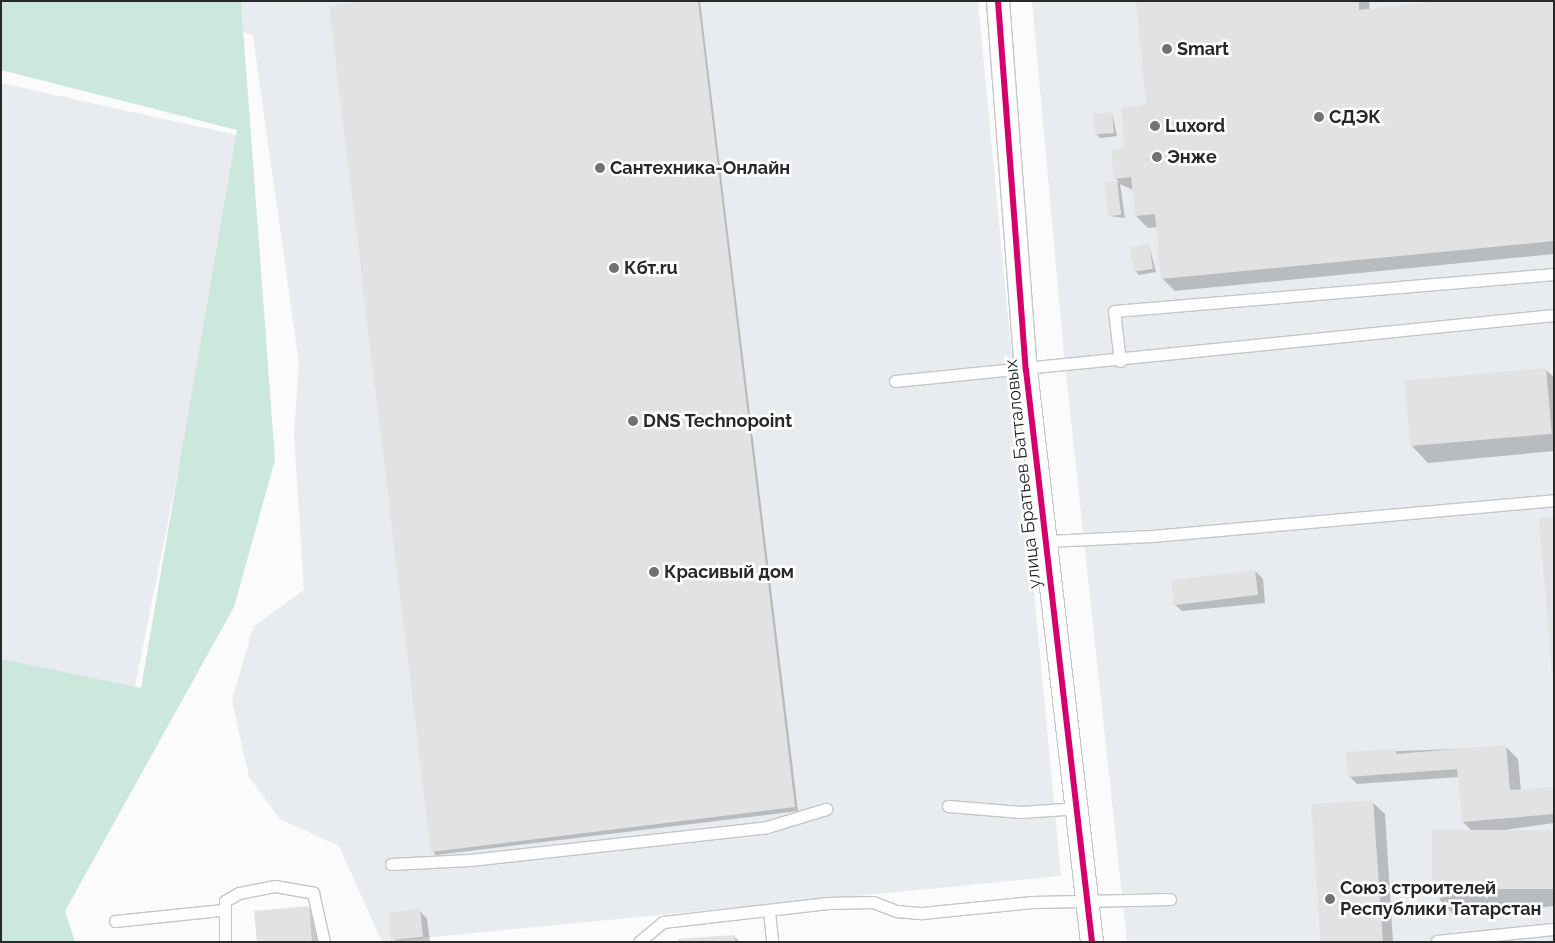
<!DOCTYPE html>
<html>
<head>
<meta charset="utf-8">
<style>
	body { margin:0 }
	#map { position:relative; width:1555px; height:943px; overflow:hidden; background:#fbfbfc; font-family:Raleway,sans-serif }
	div>[style] { position:absolute }
	[style*='--x'] { left:calc(var(--x)*1px); top:calc(var(--y)*1px); width:calc(var(--w)*1px); rotate:calc(var(--a)*1deg) }
	.built>* { inset:0; background:#e8ebef }
	.green>* { inset:0; background:#cce7db }
	.shadow>* { inset:0; background:#0003 }
	.building>* { inset:0; background:#e3e2e3; transform-origin:0 0 }
	.roads { filter:drop-shadow(1px 0 #c6c6c7) drop-shadow(-1px 0 #c6c6c7) drop-shadow(0 1px #c6c6c7) drop-shadow(0 -1px #c6c6c7) }
	.lane>* { height:11px; margin:-5.5px; padding:0 5.5px; transform-origin:5.5px; border-radius:5.5px; background:#fefeff }
	.street>* { height:22px; margin:-11px; padding:0 11px; transform-origin:11px; border-radius:11px; background:#fefeff }
	.cycleway>* { height:6px; margin:-3px; padding:0 3px; transform-origin:3px; border-radius:3px; background:#d6006c }
	.dots>* { width:14px; height:14px; translate:-50% -50%; box-sizing:border-box; border:2px solid #fff; border-radius:50% }
	span { translate:-50% -50%; white-space:nowrap; text-align:center; line-height:1.15; -webkit-text-stroke:5px #fff; paint-order:stroke }
	.poi-label { font-size:18px; color:#272828; font-weight:700 }
	.left { translate:0 -50%; text-align:left }
	.street-label { font-size:18px; color:#272828 }
	.frame { position:absolute; inset:0; border:2px solid #272828; pointer-events:none }
</style>
</head>
<body>
<div id="map">
	<div class="built">
		<i style="clip-path:polygon(220px 1px,978px 1px,1061px 876px,382px 942px,339px 846px,280px 819px,249px 777px,232px 701px,253px 627px,304px 590px,294px 434px,299px 364px,253px 36px,221px 23px)"></i>
		<i style="clip-path:polygon(1032px 1px,1554px 1px,1554px 942px,1127px 942px,1064px 355px)"></i>
		<i style="clip-path:polygon(1px 83px,245px 137px,133px 696px,1px 668px)"></i>
	</div>
	<div class="green">
		<i style="clip-path:polygon(1px 1px,241px 1px,275px 460px,234px 607px,65px 911px,75px 942px,1px 942px,1px 659px,141px 688px,237px 130px,1px 70px)"></i>
	</div>
	<div class="shadow">
		<i style="clip-path:polygon(376px 1px,700px 1px,798px 811px,436px 855px,433px 851px)"></i>
		<i style="clip-path:polygon(1138px 1px,1369px 1px,1370px 10px,1554px 1px,1554px 254px,1175px 291px,1162px 278px,1158px 227px,1148px 228px,1136px 216px,1133px 190px,1120px 184px,1125px 218px,1110px 216px,1106px 184px,1119px 182px,1115px 178px,1147px 107px)"></i>
		<i style="clip-path:polygon(1112px 113px,1117px 136px,1100px 138px,1096px 134px)"></i>
		<i style="clip-path:polygon(1149px 245px,1156px 272px,1139px 275px,1135px 271px)"></i>
		<i style="clip-path:polygon(1545px 369px,1554px 377px,1554px 451px,1428px 463px,1412px 446px)"></i>
		<i style="clip-path:polygon(1255px 571px,1263px 579px,1265px 603px,1182px 611px,1173px 603px)"></i>
		<i style="clip-path:polygon(1506px 747px,1518px 759px,1521px 791px,1554px 788px,1554px 823px,1475px 834px,1463px 822px,1459px 777px,1357px 784px,1349px 776px,1348px 753px)"></i>
		<i style="clip-path:polygon(1372px 802px,1385px 814px,1393px 942px,1321px 942px)"></i>
		<i style="clip-path:polygon(1554px 831px,1554px 906px,1455px 916px,1439px 899px)"></i>
		<i style="clip-path:polygon(308px 907px,317px 916px,319px 942px,258px 942px)"></i>
		<i style="clip-path:polygon(419px 910px,427px 919px,430px 942px,394px 942px)"></i>
		<i style="clip-path:polygon(734px 936px,740px 942px,680px 942px)"></i>
	</div>
	<div class="building">
		<i style="clip-path:polygon(366px 1px,698px 1px,795px 807px,431px 852px,329px 6px)"></i>
		<i style="clip-path:polygon(1136px 1px,1359px 1px,1359px 10px,1441px 1px,1554px 1px,1554px 241px,1161px 279px,1155px 214px,1135px 216px,1131px 177px,1114px 179px,1111px 150px,1125px 148px,1121px 108px,1146px 105px)"></i>
		<i style="left:1112px;top:112px;width:21px;height:19px;rotate:85deg"></i>
		<i style="left:1117px;top:181px;width:34px;height:13px;rotate:83deg"></i>
		<i style="left:1149px;top:244px;width:25px;height:19px;rotate:81deg"></i>
		<i style="left:1546px;top:368px;width:66px;height:142px;rotate:85deg"></i>
		<i style="clip-path:polygon(1554px 517px,1554px 673px,1552px 673px,1539px 518px)"></i>
		<i style="left:1255px;top:570px;width:25px;height:85px;rotate:83deg"></i>
		<i style="clip-path:polygon(1506px 745px,1510px 790px,1554px 787px,1554px 814px,1462px 822px,1457px 769px,1348px 777px,1346px 752px,1396px 749px,1396px 754px)"></i>
		<i style="left:1373px;top:800px;width:142px;height:62px;rotate:86deg"></i>
		<i style="left:1554px;top:830px;width:59px;height:122px;rotate:90deg"></i>
		<i style="clip-path:polygon(309px 906px,312px 942px,257px 942px,254px 911px)"></i>
		<i style="left:420px;top:909px;width:28px;height:32px;rotate:84deg"></i>
		<i style="clip-path:polygon(734px 935px,735px 942px,678px 942px,678px 939px)"></i>
	</div>
	<div class="roads">
		<div class="lane">
			<i style="--x:1120;--y:361;--w:50;--a:-96.8"></i>
			<i style="--x:1114;--y:311;--w:442;--a:-4.8"></i>
			<i style="--x:895;--y:381;--w:662;--a:-5.72"></i>
			<i style="--x:1048;--y:541;--w:104;--a:-2.8"></i>
			<i style="--x:1152;--y:536;--w:404;--a:-5.1"></i>
			<i style="--x:948;--y:806;--w:73;--a:4.7"></i>
			<i style="--x:1021;--y:812;--w:58;--a:-3.9"></i>
			<i style="--x:391;--y:864;--w:79;--a:-2.9"></i>
			<i style="--x:470;--y:860;--w:299;--a:-6.3"></i>
			<i style="--x:767;--y:827;--w:62;--a:-17"></i>
			<i style="--x:769;--y:911;--w:31;--a:84"></i>
			<i style="--x:115;--y:921;--w:108;--a:-5.9"></i>
			<i style="--x:1437;--y:941;--w:118;--a:-5.9"></i>
			<i style="--x:225;--y:942;--w:41;--a:-90"></i>
			<i style="--x:225;--y:901;--w:16;--a:-30"></i>
			<i style="--x:239;--y:893;--w:37;--a:-11"></i>
			<i style="--x:275;--y:886;--w:39;--a:10"></i>
			<i style="--x:313;--y:893;--w:50;--a:77.3"></i>
			<i style="--x:639;--y:942;--w:31;--a:-40"></i>
			<i style="--x:663;--y:922;--w:166;--a:-6.6"></i>
			<i style="--x:828;--y:903;--w:45;--a:-1.3"></i>
			<i style="--x:873;--y:902;--w:26;--a:21"></i>
			<i style="--x:897;--y:911;--w:25;--a:5"></i>
			<i style="--x:922;--y:913;--w:111;--a:-5.7"></i>
			<i style="--x:1032;--y:902;--w:138;--a:-1.2"></i>
		</div>
		<div class="street">
			<i style="--x:998;--y:1;--w:370;--a:85.7"></i>
			<i style="--x:1026;--y:370;--w:576;--a:83.42"></i>
		</div>
	</div>
	<div class="cycleway">
		<i style="--x:998;--y:1;--w:370;--a:85.7"></i>
		<i style="--x:1026;--y:370;--w:576;--a:83.42"></i>
	</div>
	<div class="dots">
		<i style="left:1167px;top:49px;background:#717272"></i>
		<i style="left:1319px;top:117px;background:#717272"></i>
		<i style="left:1155px;top:126px;background:#717272"></i>
		<i style="left:1157px;top:157px;background:#717272"></i>
		<i style="left:600px;top:168px;background:#717272"></i>
		<i style="left:614px;top:268px;background:#717272"></i>
		<i style="left:633px;top:421px;background:#717272"></i>
		<i style="left:654px;top:572px;background:#717272"></i>
		<i style="left:1330px;top:899px;background:#717272"></i>
	</div>
	<div class="poi-label">
		<span class="left" style="left:1177px;top:49px">Smart</span>
		<span class="left" style="left:1329px;top:117px">СДЭК</span>
		<span class="left" style="left:1165px;top:126px">Luxord</span>
		<span class="left" style="left:1167px;top:157px">Энже</span>
		<span class="left" style="left:610px;top:168px">Сантехника-Онлайн</span>
		<span class="left" style="left:624px;top:268px">Кбт.ru</span>
		<span class="left" style="left:643px;top:421px">DNS Technopoint</span>
		<span class="left" style="left:664px;top:572px">Красивый дом</span>
		<span class="left" style="left:1340px;top:899px">Союз строителей<br>Республики Татарстан</span>
	</div>
	<div class="street-label">
		<span style="left:1023px;top:474px;rotate:-96deg">улица Братьев Батталовых</span>
	</div>
	<div class="frame"></div>
</div>
</body>
</html>
